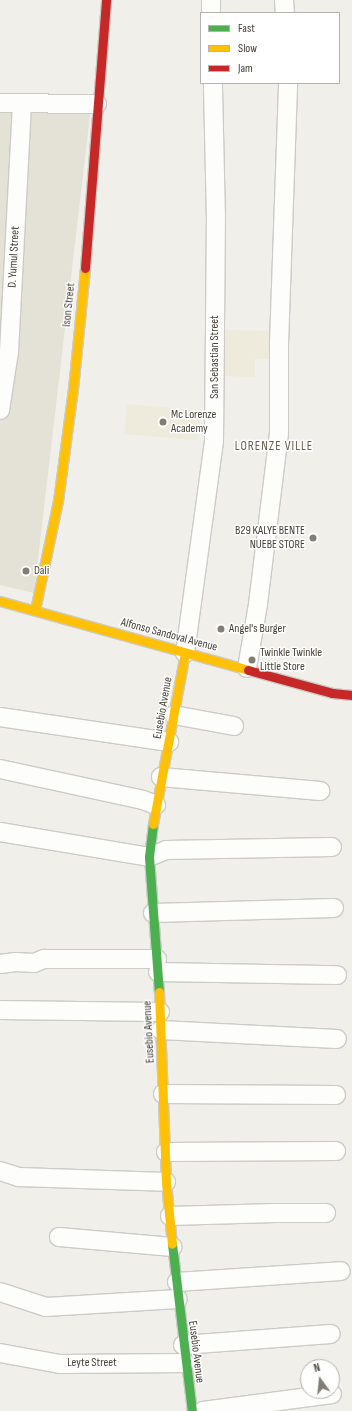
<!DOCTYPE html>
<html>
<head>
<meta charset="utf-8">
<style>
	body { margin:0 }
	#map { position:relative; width:352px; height:1411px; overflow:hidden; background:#f0efea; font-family:"Sofia Sans Condensed",sans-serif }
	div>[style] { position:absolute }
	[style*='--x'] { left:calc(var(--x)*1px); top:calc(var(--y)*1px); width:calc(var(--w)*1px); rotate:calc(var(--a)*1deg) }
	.residential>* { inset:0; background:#e4e1d7 }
	.education>* { inset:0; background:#eeebdc; transform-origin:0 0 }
	.roads { filter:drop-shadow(1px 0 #cccbc6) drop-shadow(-1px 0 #cccbc6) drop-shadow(0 1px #cccbc6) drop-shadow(0 -1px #cccbc6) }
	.street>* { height:18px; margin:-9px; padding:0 9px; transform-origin:9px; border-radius:9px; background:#fdfdfc }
	.fast>* { height:9px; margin:-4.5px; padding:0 4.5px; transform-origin:4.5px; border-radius:4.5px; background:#4caf50 }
	.slow>* { height:9px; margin:-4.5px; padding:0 4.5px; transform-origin:4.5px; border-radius:4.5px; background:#ffc107 }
	.jam>* { height:9px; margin:-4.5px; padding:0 4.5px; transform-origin:4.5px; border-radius:4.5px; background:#c62828 }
	.dots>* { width:11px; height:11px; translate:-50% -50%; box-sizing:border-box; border:2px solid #fff; border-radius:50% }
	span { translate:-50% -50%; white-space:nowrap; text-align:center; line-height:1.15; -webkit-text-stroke:3px #fff; paint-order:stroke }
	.street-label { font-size:12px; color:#464136 }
	.poi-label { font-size:12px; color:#464136 }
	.left { translate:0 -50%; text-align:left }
	.right { translate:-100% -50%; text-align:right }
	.neighbourhood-label { font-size:13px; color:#68604d; letter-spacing:1px }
	.legend { position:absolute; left:200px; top:12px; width:140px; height:72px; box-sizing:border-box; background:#fff; border:1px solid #b5b3af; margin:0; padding:5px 7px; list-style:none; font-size:12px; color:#464136 }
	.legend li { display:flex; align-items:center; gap:8px; height:20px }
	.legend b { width:20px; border:1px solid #b5b3af }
	.north { position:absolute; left:300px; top:1359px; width:40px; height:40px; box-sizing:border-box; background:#fff; border:1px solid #b5b3af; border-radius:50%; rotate:345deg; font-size:11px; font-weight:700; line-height:16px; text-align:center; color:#464136 }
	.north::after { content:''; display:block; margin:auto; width:14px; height:18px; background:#827e75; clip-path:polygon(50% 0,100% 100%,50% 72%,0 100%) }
</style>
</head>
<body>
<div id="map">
	<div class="residential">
		<i style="clip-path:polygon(91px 107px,34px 593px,0 585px,0 109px)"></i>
	</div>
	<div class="education">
		<i style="clip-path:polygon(223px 330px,278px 331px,278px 359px,255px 359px,255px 377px,222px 376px)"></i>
		<i style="left:127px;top:404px;width:74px;height:30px;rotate:5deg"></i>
	</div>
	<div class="roads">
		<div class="street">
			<i style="--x:211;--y:0;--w:13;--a:90"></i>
			<i style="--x:284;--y:0;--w:13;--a:86"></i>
			<i style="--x:0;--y:103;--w:97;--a:0.6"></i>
			<i style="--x:0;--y:410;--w:59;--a:-81.2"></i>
			<i style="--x:9;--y:352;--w:248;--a:-87"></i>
			<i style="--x:185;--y:653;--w:214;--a:-82.2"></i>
			<i style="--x:214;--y:441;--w:221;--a:-89.5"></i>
			<i style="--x:216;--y:220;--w:137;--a:-91.3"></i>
			<i style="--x:247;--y:668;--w:65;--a:-80.2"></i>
			<i style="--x:258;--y:604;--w:172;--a:-83"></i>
			<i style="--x:279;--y:433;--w:89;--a:-90"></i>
			<i style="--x:279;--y:344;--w:261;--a:-88"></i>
			<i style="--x:174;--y:715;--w:61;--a:10.4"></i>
			<i style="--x:0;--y:717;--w:171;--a:8.4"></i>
			<i style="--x:0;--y:769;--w:146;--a:12.2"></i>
			<i style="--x:143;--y:800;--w:14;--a:21"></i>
			<i style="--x:161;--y:777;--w:160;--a:5"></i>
			<i style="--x:0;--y:832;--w:151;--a:9.5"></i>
			<i style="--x:149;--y:857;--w:18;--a:-22"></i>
			<i style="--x:166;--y:850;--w:166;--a:-1"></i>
			<i style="--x:153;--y:913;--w:181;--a:-1.6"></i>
			<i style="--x:0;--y:964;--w:16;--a:-7"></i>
			<i style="--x:16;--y:962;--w:18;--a:3"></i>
			<i style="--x:34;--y:963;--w:11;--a:-22"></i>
			<i style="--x:44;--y:959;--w:113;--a:0"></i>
			<i style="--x:158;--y:972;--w:179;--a:1"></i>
			<i style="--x:0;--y:1010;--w:160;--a:0.7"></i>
			<i style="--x:161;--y:1030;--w:176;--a:2.9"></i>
			<i style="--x:163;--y:1094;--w:173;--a:0.3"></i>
			<i style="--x:166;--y:1152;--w:170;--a:-0.3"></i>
			<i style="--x:0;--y:1171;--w:20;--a:18"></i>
			<i style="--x:19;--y:1177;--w:147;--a:1.9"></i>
			<i style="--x:170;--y:1216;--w:105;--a:-1.6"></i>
			<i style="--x:275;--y:1213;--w:51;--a:0"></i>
			<i style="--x:59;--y:1237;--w:114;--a:5"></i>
			<i style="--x:177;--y:1282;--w:164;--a:-3.8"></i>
			<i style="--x:0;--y:1292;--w:48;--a:18.1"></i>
			<i style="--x:46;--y:1307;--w:132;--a:-3.5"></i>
			<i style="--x:183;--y:1345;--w:148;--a:-4.3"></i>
			<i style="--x:0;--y:1353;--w:61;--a:10.4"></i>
			<i style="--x:60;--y:1364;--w:125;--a:-0.5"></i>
			<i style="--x:203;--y:1411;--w:130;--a:-7.5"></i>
		</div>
		<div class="fast">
			<i style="--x:153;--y:824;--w:33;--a:97"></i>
			<i style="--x:149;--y:857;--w:135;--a:85.8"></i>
			<i style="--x:172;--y:1244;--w:168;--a:83.2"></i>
		</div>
		<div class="slow">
			<i style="--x:0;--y:601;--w:257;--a:15.5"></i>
			<i style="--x:35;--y:610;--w:111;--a:-78.1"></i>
			<i style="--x:58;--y:501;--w:113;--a:-82.4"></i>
			<i style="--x:73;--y:389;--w:122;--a:-84.3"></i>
			<i style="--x:153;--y:824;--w:174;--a:-79.4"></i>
			<i style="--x:159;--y:992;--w:190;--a:87.9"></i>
			<i style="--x:166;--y:1182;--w:62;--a:84.5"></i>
		</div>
		<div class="jam">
			<i style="--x:85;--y:268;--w:269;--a:-85.5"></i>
			<i style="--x:248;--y:670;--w:87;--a:15.3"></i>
			<i style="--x:332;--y:693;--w:20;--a:6"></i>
		</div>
	</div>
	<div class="dots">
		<i style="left:163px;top:422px;background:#827e75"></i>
		<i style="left:313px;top:538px;background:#827e75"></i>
		<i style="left:26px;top:571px;background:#827e75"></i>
		<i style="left:221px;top:629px;background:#827e75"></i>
		<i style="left:252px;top:660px;background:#827e75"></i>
	</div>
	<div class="street-label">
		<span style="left:14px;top:257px;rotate:-87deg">D. Yumul Street</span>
		<span style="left:69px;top:305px;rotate:-84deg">Ison Street</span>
		<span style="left:215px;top:357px;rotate:-90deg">San Sebastian Street</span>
		<span style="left:169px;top:635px;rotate:15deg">Alfonso Sandoval Avenue</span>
		<span style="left:163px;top:708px;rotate:-80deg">Eusebio Avenue</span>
		<span style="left:149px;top:1032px;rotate:-93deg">Eusebio Avenue</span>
		<span style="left:196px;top:1352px;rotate:83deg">Eusebio Avenue</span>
		<span style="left:92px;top:1363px">Leyte Street</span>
	</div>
	<div class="poi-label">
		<span class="left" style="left:171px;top:422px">Mc Lorenze<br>Academy</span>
		<span class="right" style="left:305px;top:538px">B29 KALYE BENTE<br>NUEBE STORE</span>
		<span class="left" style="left:34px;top:571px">Dali</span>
		<span class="left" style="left:229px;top:629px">Angel's Burger</span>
		<span class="left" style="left:260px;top:660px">Twinkle Twinkle<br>Little Store</span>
	</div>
	<div class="neighbourhood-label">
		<span style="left:274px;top:446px">LORENZE VILLE</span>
	</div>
	<ul class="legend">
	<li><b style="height:5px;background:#4caf50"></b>Fast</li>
	<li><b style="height:5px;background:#ffc107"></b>Slow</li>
	<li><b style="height:5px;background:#c62828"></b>Jam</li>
	</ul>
	<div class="north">N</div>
</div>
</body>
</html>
